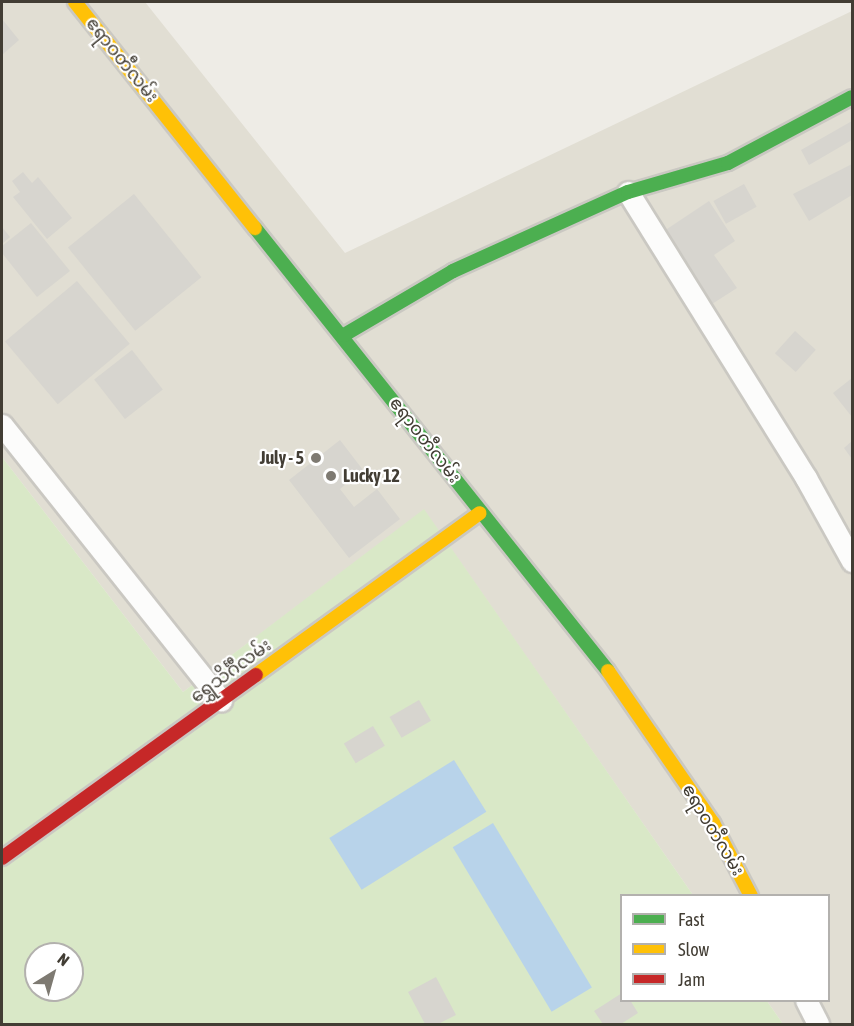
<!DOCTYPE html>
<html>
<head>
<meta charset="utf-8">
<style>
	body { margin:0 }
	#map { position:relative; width:854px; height:1026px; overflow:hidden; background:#eeece6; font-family:"Asap Condensed","Noto Sans Myanmar",sans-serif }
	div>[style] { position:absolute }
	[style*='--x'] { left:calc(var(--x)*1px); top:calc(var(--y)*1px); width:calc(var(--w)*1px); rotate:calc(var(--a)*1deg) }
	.residential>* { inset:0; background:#e1ded3 }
	.green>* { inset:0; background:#d9e8c7 }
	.water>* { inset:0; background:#b8d3ea; transform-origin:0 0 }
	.building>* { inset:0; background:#d7d5cf; transform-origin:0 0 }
	.roads { filter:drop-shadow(2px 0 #cac8c2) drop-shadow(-2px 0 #cac8c2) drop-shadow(0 2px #cac8c2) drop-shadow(0 -2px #cac8c2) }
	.street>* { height:21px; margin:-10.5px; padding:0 10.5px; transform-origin:10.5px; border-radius:10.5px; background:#fcfcfb }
	.fast>* { height:14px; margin:-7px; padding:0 7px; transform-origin:7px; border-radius:7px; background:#4caf50 }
	.slow>* { height:14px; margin:-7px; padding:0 7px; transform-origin:7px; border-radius:7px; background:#ffc107 }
	.jam>* { height:14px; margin:-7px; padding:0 7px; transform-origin:7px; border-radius:7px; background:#c62828 }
	.dots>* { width:16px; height:16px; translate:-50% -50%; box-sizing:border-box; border:3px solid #fff; border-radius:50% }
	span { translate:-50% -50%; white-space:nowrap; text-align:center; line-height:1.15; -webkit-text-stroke:4.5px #fff; paint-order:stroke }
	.street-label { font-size:18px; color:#423d34 }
	.poi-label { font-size:18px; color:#423d34; font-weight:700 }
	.right { translate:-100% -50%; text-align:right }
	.left { translate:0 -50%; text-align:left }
	.frame { position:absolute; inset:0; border:3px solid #423d34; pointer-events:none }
	.legend { position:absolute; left:620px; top:894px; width:210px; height:108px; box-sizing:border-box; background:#fff; border:2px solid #b3b1ae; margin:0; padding:8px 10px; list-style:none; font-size:18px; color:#423d34 }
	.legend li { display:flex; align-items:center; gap:12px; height:30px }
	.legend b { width:30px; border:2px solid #b3b1ae }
	.north { position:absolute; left:24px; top:942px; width:60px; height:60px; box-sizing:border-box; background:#fff; border:2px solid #b3b1ae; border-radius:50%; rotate:37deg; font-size:16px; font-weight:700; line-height:24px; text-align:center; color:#423d34 }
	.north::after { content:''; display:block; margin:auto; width:21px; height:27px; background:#7e7a72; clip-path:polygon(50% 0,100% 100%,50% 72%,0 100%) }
</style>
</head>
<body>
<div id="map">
	<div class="residential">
		<i style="clip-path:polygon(2px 2px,145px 2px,345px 253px,852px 11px,852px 1024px,783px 1024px,767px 1001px,828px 1000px,828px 896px,693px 895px,424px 510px,183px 692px,2px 457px)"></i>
	</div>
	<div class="green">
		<i style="clip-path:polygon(evenodd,2px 457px,183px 692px,424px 509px,693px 895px,622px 896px,622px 1000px,767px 1001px,783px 1024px,2px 1024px,2px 457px,36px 954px,72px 954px,72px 990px,36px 990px,36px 954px)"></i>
	</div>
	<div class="water">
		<i style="left:454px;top:760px;width:61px;height:147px;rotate:58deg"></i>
		<i style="left:493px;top:823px;width:192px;height:47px;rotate:59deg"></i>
	</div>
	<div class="building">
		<i style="clip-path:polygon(2px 19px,19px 40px,2px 55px)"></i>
		<i style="clip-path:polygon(852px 121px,852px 140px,809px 165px,801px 150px)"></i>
		<i style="clip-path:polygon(852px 164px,852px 195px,809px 221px,793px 194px)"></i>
		<i style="clip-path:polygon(23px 172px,32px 183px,38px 177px,72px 218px,47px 239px,13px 197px,20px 192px,12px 181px)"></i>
		<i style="left:744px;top:184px;width:26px;height:35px;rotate:61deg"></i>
		<i style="left:134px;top:194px;width:107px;height:85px;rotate:51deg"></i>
		<i style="clip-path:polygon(709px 201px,735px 241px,714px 255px,737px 288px,712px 304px,664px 231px)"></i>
		<i style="clip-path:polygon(31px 223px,70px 271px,37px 297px,2px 253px,2px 246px)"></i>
		<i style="clip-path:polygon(2px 227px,10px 237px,2px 244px)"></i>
		<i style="left:77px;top:281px;width:82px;height:94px;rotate:50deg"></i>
		<i style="left:795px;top:331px;width:28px;height:30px;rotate:42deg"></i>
		<i style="left:132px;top:350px;width:50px;height:48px;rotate:52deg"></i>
		<i style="clip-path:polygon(852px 378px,852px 417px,833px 393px)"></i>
		<i style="clip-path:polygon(340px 440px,363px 470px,340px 489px,354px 507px,377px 489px,400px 519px,349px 558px,289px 480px)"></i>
		<i style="clip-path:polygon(852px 441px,852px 459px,844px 448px)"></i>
		<i style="left:419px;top:700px;width:24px;height:34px;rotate:60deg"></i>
		<i style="left:373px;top:726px;width:23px;height:34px;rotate:59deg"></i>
		<i style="clip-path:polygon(436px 977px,456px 1015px,438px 1024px,425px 1024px,408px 992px)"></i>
		<i style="clip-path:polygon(622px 993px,622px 1000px,630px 1000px,638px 1013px,621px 1024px,603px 1024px,594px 1011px)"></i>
	</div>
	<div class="roads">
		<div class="street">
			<i style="--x:628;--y:192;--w:337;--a:58.1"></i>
			<i style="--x:806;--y:478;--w:95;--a:61"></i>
			<i style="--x:2;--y:425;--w:352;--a:51.5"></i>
			<i style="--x:806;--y:1000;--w:27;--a:63"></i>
		</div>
		<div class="fast">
			<i style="--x:255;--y:228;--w:566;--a:51.45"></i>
			<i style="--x:344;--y:335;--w:126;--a:-30.4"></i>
			<i style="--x:453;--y:271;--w:192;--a:-24.3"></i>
			<i style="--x:628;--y:192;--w:104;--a:-16.2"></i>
			<i style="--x:728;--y:163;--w:140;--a:-28"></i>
		</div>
		<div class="slow">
			<i style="--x:75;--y:2;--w:289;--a:51.5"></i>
			<i style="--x:608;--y:671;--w:185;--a:55.4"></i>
			<i style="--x:713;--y:823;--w:82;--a:62.5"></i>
			<i style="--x:256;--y:675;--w:276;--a:-35.9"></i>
		</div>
		<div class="jam">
			<i style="--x:2;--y:858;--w:313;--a:-35.8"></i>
		</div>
	</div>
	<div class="dots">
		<i style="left:316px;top:458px;background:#7e7a72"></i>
		<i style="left:331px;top:476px;background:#7e7a72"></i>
	</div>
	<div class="street-label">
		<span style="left:122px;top:60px;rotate:51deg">ဧရာဝတီလမ်း</span>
		<span style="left:425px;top:440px;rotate:52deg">ဧရာဝတီလမ်း</span>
		<span style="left:231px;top:671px;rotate:-36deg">ရွှေသိင်္ဂီလမ်း</span>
		<span style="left:713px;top:830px;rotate:59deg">ဧရာဝတီလမ်း</span>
	</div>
	<div class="poi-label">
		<span class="right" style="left:304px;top:458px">July - 5</span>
		<span class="left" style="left:343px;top:476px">Lucky 12</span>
	</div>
	<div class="frame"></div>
	<ul class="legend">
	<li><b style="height:8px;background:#4caf50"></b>Fast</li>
	<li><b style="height:8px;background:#ffc107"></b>Slow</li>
	<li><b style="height:8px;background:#c62828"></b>Jam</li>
	</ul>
	<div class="north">N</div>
</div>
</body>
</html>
